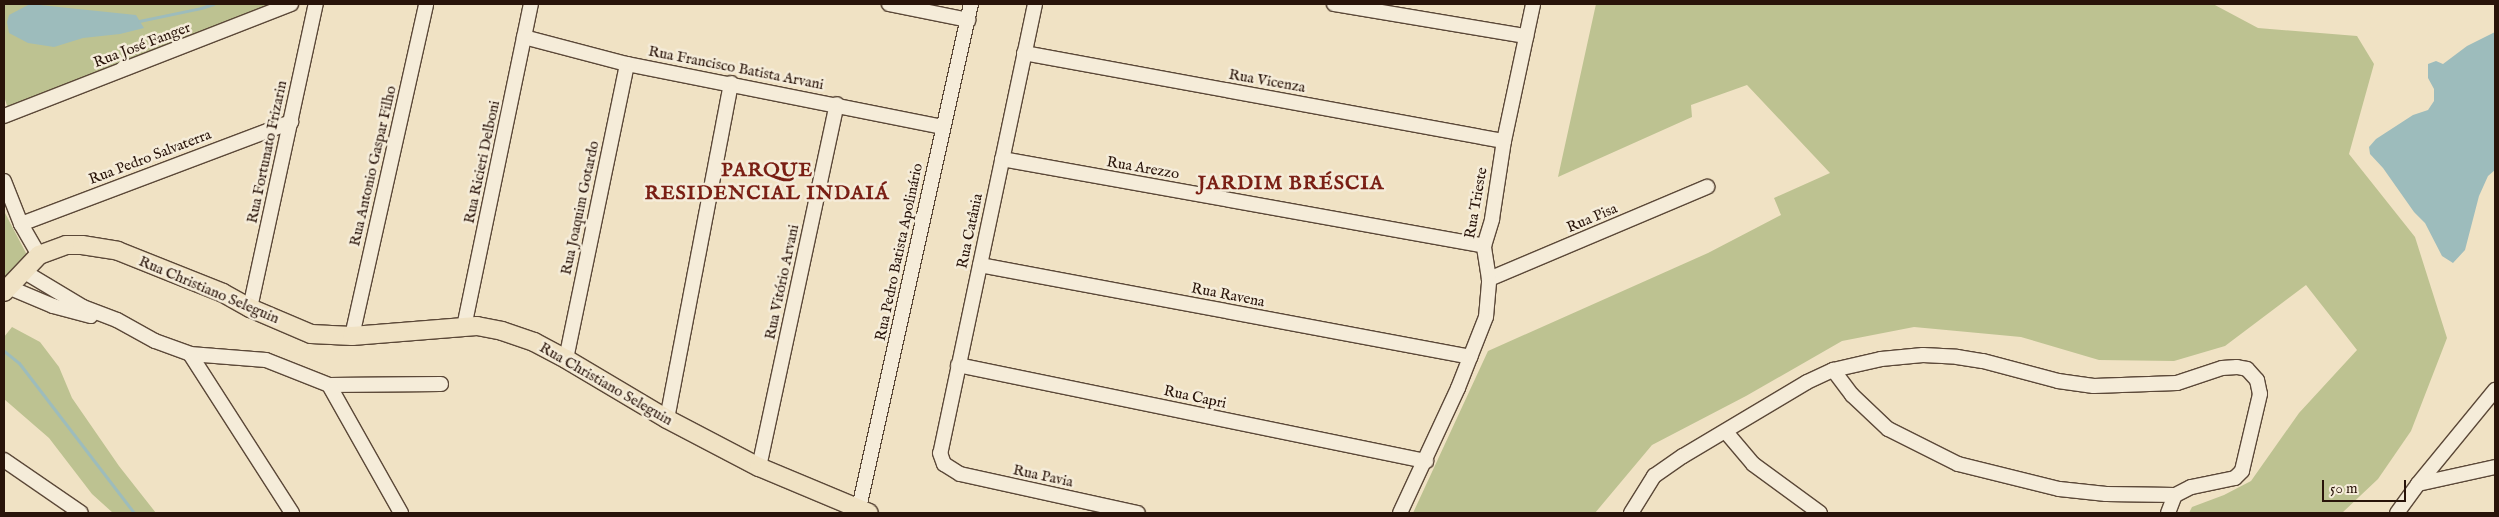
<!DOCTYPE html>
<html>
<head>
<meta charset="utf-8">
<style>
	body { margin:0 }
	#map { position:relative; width:2499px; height:517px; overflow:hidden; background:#f0e2c4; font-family:"IM FELL English",serif }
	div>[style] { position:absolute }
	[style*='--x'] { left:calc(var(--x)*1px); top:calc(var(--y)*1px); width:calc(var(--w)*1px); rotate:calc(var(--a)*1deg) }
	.green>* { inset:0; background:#bdc291 }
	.water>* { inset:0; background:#9dbcbc }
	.stream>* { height:3px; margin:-1.5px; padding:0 1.5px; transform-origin:1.5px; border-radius:1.5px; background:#9dbcbc }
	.roads { filter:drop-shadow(1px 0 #5b4838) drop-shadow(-1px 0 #5b4838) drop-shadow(0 1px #5b4838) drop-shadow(0 -1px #5b4838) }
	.minor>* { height:14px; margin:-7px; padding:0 7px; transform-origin:7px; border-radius:7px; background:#f5ecd9 }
	.major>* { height:18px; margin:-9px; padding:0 9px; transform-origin:9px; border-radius:9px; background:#f0e2c4 }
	span { translate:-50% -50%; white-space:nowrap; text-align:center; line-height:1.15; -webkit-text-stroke:5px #f5ecd9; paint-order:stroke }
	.street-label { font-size:15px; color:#29140a }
	.district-label { font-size:20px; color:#7a1f14; font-weight:700; letter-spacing:1px }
	.frame { position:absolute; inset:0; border:5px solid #29140a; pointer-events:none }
	.scale { position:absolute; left:2322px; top:480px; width:84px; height:22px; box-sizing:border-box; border:2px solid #29140a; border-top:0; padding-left:6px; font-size:15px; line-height:18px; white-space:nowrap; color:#29140a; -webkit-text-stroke:4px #f5ecd9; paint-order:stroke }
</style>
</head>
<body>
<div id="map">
	<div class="green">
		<i style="clip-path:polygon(4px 4px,284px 4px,8px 109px,4px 96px)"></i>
		<i style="clip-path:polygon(1596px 4px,2213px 4px,2258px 28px,2357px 36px,2374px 64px,2349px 154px,2415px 237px,2447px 338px,2411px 431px,2378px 479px,2342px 513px,2189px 513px,2192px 507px,2224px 495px,2251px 481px,2299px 413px,2357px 350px,2306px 285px,2225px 346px,2174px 361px,2099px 360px,2021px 337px,1914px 327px,1842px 341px,1746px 396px,1652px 445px,1595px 513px,1413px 513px,1488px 351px,1708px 253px,1781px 215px,1774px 198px,1830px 173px,1747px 85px,1691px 105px,1692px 117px,1558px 177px)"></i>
		<i style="clip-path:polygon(4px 211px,27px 255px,4px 280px)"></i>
		<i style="clip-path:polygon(12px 327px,40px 342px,59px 367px,72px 398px,119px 466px,156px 513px,113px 513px,92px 494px,49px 438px,4px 399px,4px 337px)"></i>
	</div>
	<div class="water">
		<i style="clip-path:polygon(30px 4px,136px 15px,144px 28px,120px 34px,83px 38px,54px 47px,28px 43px,9px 33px,7px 22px,9px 15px)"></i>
		<i style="clip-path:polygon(2495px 32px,2495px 170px,2488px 176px,2479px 196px,2465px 250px,2453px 263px,2442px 256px,2425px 223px,2414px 212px,2383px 168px,2370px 154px,2369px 147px,2376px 139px,2413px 115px,2428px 110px,2434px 101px,2434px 89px,2428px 78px,2428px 64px,2436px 61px,2443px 64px,2467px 46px)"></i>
	</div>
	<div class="stream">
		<i style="--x:139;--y:21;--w:63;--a:-11.8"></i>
		<i style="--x:201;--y:8;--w:13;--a:-18"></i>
		<i style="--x:4;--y:351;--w:19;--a:39"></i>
		<i style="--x:19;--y:363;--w:189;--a:52.5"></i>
	</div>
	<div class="roads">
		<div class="minor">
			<i style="--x:889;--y:4;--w:81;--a:11.4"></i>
			<i style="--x:1035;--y:4;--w:459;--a:101.9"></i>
			<i style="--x:940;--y:453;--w:12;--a:70"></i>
			<i style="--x:944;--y:464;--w:19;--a:32"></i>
			<i style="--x:960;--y:474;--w:182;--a:12.4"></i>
			<i style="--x:1334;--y:4;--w:195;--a:9.5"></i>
			<i style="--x:524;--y:37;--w:106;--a:14.7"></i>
			<i style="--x:627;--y:64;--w:322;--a:11.3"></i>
			<i style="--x:1024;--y:53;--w:488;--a:10.4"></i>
			<i style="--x:4;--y:116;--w:308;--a:-21.3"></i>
			<i style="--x:1002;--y:159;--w:490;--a:10.2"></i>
			<i style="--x:4;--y:181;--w:46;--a:68.4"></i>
			<i style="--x:21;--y:224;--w:36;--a:60"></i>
			<i style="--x:21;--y:224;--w:289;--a:-20.7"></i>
			<i style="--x:980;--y:265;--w:499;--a:10.6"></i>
			<i style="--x:23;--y:271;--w:70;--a:31"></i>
			<i style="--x:83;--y:307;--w:36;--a:21"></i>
			<i style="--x:117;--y:320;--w:43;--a:28.9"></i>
			<i style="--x:155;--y:341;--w:37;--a:20"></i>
			<i style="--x:190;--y:354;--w:76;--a:4.5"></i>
			<i style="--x:266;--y:360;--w:68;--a:21.6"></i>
			<i style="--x:329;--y:385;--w:112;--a:-0.5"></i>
			<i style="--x:1489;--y:279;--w:237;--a:-22.9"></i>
			<i style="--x:8;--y:287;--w:49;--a:22.9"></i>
			<i style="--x:53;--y:306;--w:39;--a:15"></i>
			<i style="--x:250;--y:308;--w:311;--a:-77.8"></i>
			<i style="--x:464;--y:327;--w:330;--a:-78.3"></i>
			<i style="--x:352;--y:336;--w:340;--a:-77.4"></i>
			<i style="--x:190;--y:354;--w:189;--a:57.3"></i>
			<i style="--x:566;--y:359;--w:301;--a:-78.3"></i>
			<i style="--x:958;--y:365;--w:478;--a:11.6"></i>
			<i style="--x:329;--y:385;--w:147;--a:60.6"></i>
			<i style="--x:667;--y:419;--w:342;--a:-79.2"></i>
			<i style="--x:1726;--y:432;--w:42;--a:49.8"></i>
			<i style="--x:1753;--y:464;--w:83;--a:36.2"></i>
			<i style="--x:4;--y:460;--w:93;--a:34.5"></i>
			<i style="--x:759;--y:467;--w:371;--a:-77.9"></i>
			<i style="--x:2418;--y:484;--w:79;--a:-12.4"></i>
			<i style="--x:859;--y:508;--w:516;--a:-77.47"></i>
			<i style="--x:1400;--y:513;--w:138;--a:-65.1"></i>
			<i style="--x:1458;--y:388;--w:76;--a:-68.5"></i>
			<i style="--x:1486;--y:317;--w:38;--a:-85"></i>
			<i style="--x:1489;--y:279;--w:33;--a:-99"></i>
			<i style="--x:1484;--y:246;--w:28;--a:-73"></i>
			<i style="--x:1492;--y:219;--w:79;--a:-81.3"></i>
			<i style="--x:1504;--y:141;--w:140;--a:-78"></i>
			<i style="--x:1631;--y:513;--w:44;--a:-58.1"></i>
			<i style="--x:1654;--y:476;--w:35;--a:-35"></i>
			<i style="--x:1683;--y:456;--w:144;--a:-30.8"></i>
			<i style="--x:1807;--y:382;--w:29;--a:-25"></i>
			<i style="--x:1833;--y:370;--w:49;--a:-12.9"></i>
			<i style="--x:1881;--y:359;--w:42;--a:-5.4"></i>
			<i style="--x:1923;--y:355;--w:34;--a:3"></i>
			<i style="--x:1957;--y:357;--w:26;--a:9"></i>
			<i style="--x:1983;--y:361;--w:78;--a:14.9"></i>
			<i style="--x:2058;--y:381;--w:36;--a:8"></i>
			<i style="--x:2094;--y:386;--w:83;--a:-2.1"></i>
			<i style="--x:2177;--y:383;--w:47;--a:-18.4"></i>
			<i style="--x:2222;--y:368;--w:15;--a:-4"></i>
			<i style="--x:2237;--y:367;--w:10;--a:11"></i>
			<i style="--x:2247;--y:369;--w:15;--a:48"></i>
			<i style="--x:2257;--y:380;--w:14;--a:78"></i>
			<i style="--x:2260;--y:394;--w:79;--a:103.2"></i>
			<i style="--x:2242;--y:471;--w:10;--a:135"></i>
			<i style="--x:2235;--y:478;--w:45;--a:168.4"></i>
			<i style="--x:2191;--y:487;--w:18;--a:153"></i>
			<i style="--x:2175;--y:495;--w:69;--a:-179.2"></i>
			<i style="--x:2106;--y:494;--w:47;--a:-173.9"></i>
			<i style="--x:2059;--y:489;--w:104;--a:-166.1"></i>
			<i style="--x:1958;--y:464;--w:78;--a:-153.4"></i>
			<i style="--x:1888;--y:429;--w:50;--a:-136.6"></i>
			<i style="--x:1852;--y:395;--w:31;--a:-127"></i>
			<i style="--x:2168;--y:513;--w:19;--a:-69"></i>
			<i style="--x:2397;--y:513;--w:36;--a:-54"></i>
			<i style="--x:2418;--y:484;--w:122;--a:-50.7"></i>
		</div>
		<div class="major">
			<i style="--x:4;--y:292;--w:51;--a:-46.6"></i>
			<i style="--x:39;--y:255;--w:29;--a:-20"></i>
			<i style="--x:66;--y:245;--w:16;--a:0"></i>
			<i style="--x:82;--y:245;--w:36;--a:9"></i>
			<i style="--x:118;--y:251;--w:113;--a:21.8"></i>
			<i style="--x:223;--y:293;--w:31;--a:29"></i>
			<i style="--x:250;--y:308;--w:66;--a:23.1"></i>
			<i style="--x:311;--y:334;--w:41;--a:2.8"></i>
			<i style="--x:352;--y:336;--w:125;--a:-4.6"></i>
			<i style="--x:477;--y:326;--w:25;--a:11"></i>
			<i style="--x:502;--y:331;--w:34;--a:19"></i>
			<i style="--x:534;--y:342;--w:36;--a:28"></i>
			<i style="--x:566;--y:359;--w:117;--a:30.7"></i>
			<i style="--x:667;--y:419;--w:104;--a:27.6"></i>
			<i style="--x:759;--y:467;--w:119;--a:22.7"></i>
		</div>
	</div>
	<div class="street-label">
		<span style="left:142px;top:45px;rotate:-21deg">Rua José Fanger</span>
		<span style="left:736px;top:68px;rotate:11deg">Rua Francisco Batista Arvani</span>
		<span style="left:1267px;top:81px;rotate:10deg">Rua Vicenza</span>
		<span style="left:267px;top:152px;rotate:-78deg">Rua Fortunato Frizarin</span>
		<span style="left:150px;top:157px;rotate:-21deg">Rua Pedro Salvaterra</span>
		<span style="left:482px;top:162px;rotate:-78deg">Rua Ricieri Delboni</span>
		<span style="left:373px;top:166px;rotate:-77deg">Rua Antonio Gaspar Filho</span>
		<span style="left:1143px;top:168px;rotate:10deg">Rua Arezzo</span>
		<span style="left:1476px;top:203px;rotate:-80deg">Rua Trieste</span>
		<span style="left:580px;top:208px;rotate:-78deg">Rua Joaquim Gotardo</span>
		<span style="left:1592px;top:218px;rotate:-23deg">Rua Pisa</span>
		<span style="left:970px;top:231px;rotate:-78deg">Rua Catânia</span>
		<span style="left:899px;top:252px;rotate:-78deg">Rua Pedro Batista Apolinário</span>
		<span style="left:782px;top:282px;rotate:-78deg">Rua Vitório Arvani</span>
		<span style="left:209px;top:290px;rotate:23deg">Rua Christiano Seleguin</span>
		<span style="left:1228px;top:295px;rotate:11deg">Rua Ravena</span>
		<span style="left:606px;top:384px;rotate:30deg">Rua Christiano Seleguin</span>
		<span style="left:1195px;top:397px;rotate:12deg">Rua Capri</span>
		<span style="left:1043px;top:476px;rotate:12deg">Rua Pavia</span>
	</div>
	<div class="district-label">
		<span style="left:767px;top:182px">PARQUE<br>RESIDENCIAL INDAIÁ</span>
		<span style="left:1291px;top:183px">JARDIM BRÉSCIA</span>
	</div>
	<div class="frame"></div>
	<div class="scale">50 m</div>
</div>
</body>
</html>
